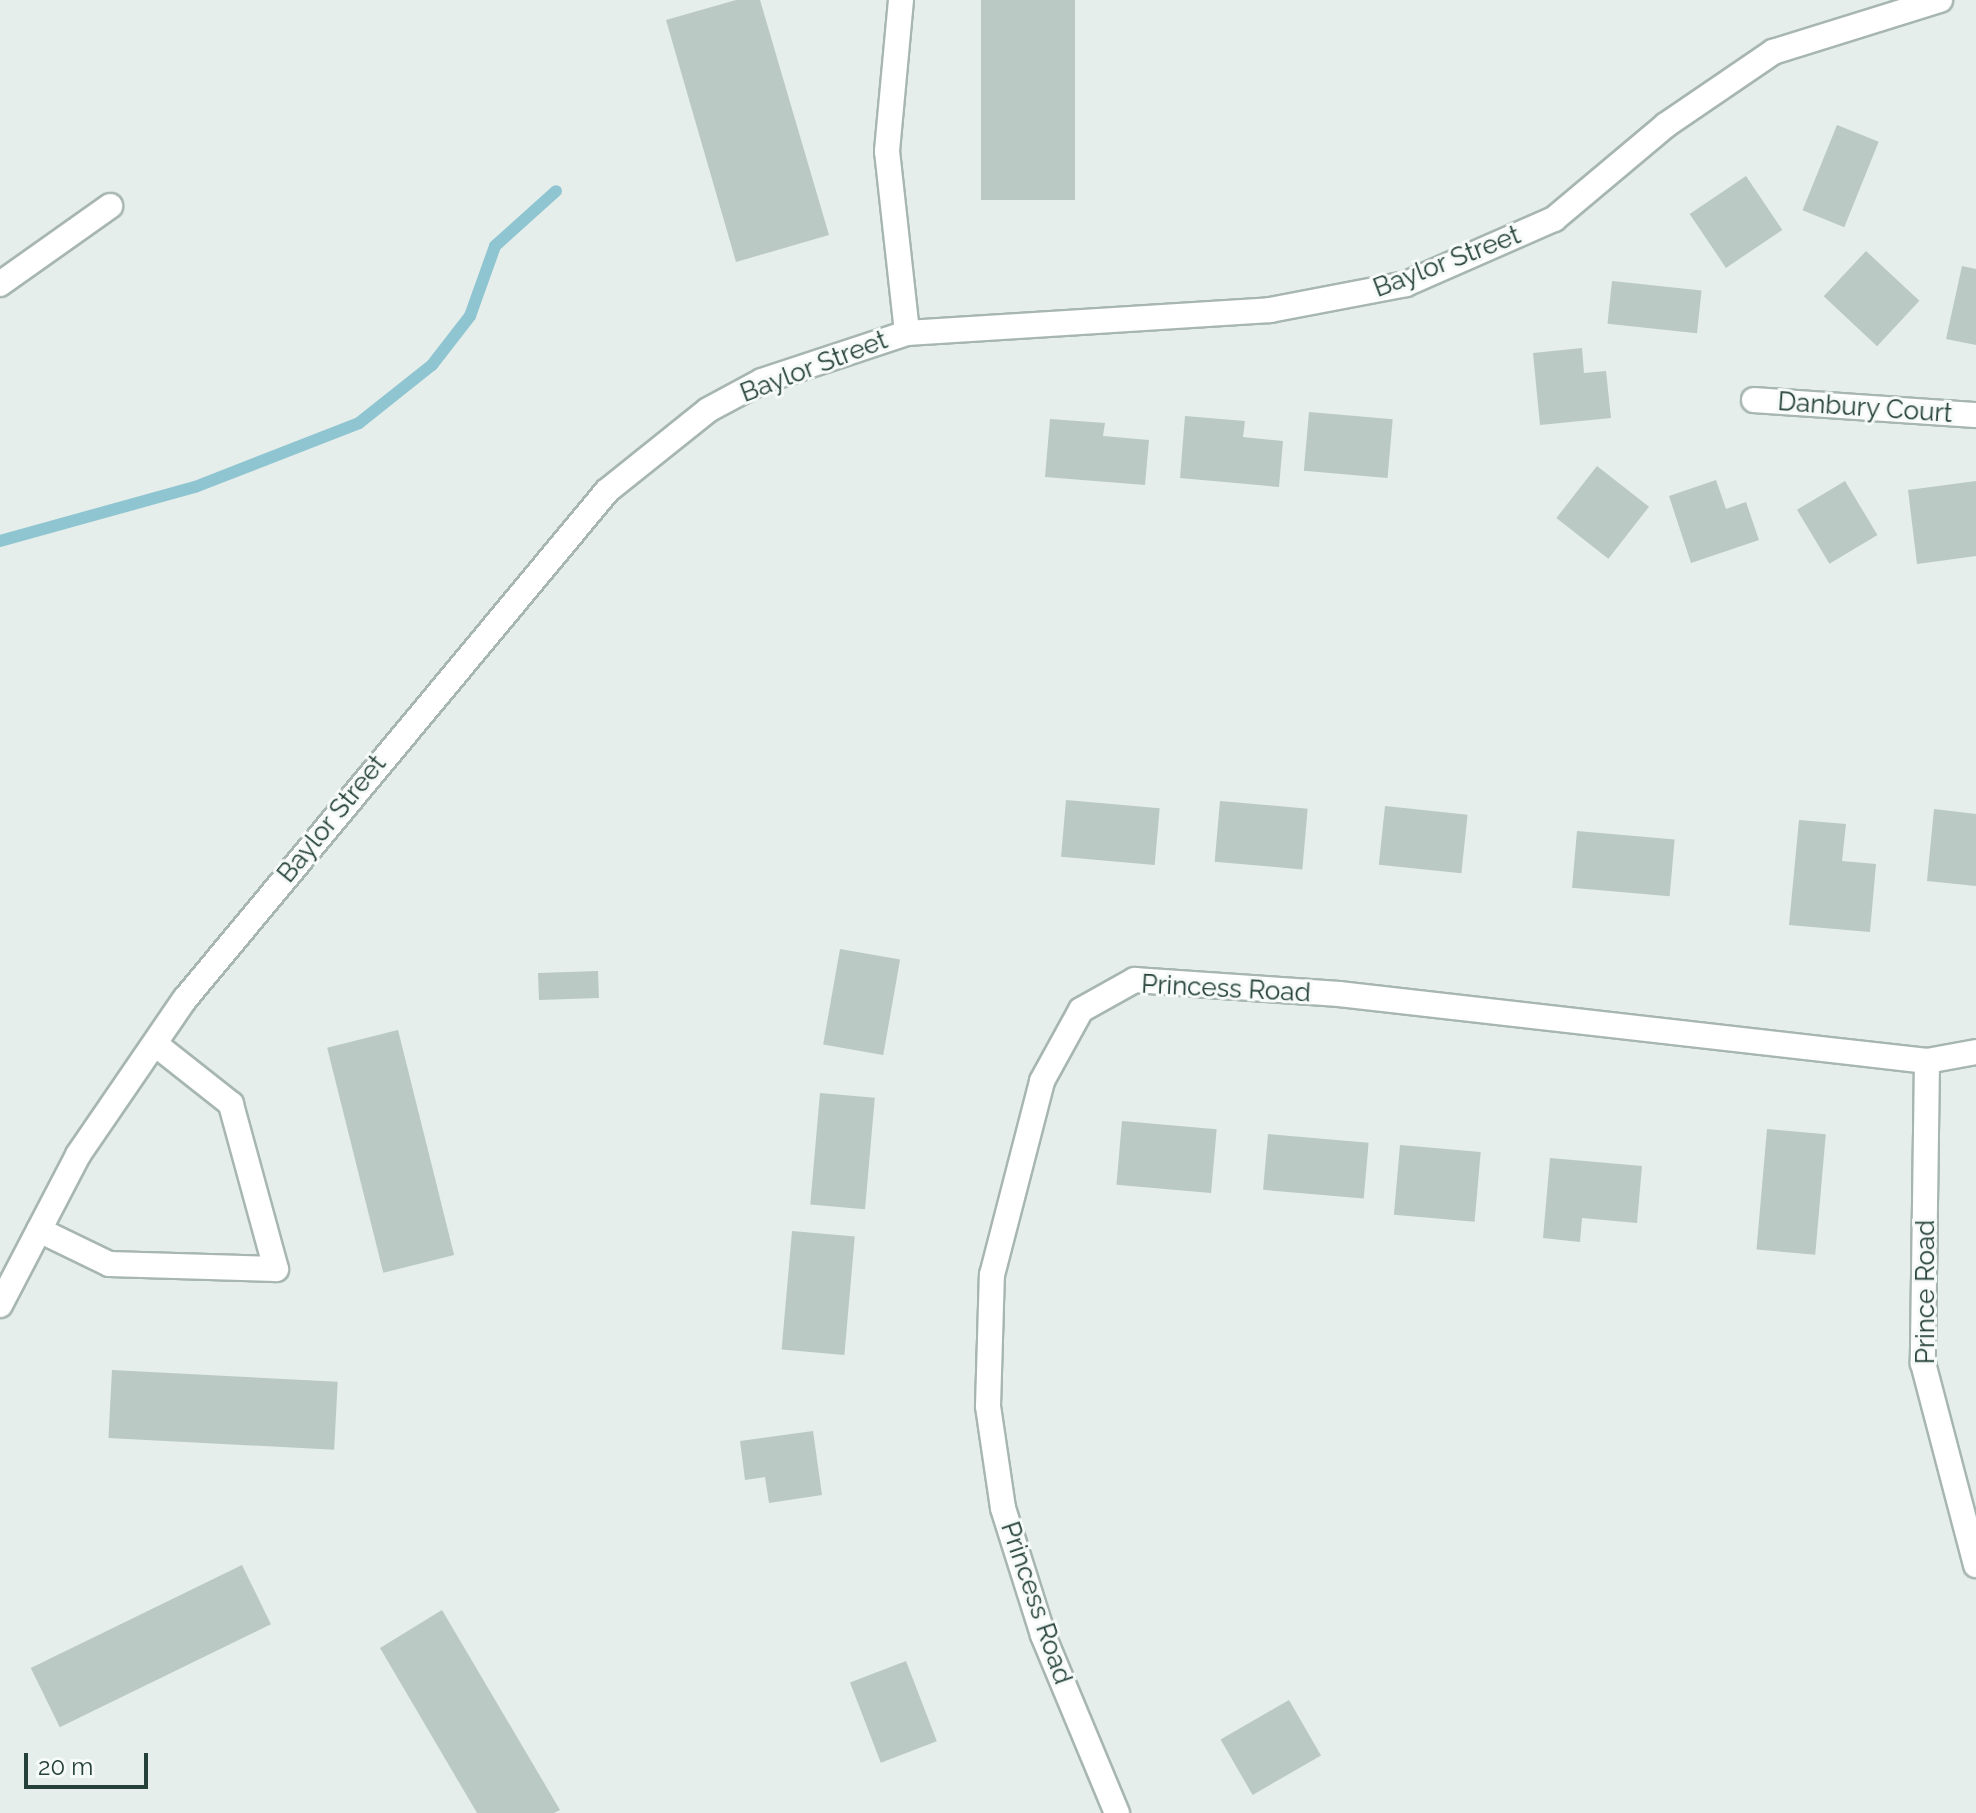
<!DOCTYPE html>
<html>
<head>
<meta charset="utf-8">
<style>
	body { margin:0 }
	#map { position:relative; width:1976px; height:1813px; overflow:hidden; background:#e5eeea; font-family:Raleway,sans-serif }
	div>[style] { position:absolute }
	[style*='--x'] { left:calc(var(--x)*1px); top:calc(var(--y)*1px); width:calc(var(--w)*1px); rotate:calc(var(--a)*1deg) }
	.stream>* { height:12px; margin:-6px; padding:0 6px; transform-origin:6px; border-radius:6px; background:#8fc5d1 }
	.building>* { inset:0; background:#bac9c3; transform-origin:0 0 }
	.roads { filter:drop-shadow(2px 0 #a7b6b1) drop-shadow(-2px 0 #a7b6b1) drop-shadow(0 2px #a7b6b1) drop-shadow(0 -2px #a7b6b1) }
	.lane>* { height:24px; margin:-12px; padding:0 12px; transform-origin:12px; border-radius:12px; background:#fff }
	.street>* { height:24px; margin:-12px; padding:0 12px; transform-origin:12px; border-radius:12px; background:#fff }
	span { translate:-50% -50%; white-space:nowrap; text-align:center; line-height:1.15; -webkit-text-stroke:6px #f6faf8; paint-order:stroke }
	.street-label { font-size:26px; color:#244039 }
	.scale { position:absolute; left:24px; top:1753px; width:124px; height:36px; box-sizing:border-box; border:4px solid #244039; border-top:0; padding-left:10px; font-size:24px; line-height:28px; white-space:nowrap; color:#244039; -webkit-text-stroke:6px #f6faf8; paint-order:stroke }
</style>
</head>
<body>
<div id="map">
	<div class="stream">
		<i style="--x:0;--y:541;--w:202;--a:-15.5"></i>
		<i style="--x:195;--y:487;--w:176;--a:-21.3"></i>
		<i style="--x:359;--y:423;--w:93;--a:-38.5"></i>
		<i style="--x:432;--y:365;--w:62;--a:-52.2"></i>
		<i style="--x:470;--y:316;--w:74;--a:-70.3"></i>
		<i style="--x:495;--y:246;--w:82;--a:-42"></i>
	</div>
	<div class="building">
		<i style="clip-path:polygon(736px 0,760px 0,829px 235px,736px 262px,666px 20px)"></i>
		<i style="left:981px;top:0;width:94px;height:200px"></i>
		<i style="left:1837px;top:125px;width:45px;height:92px;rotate:22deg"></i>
		<i style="left:1746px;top:176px;width:65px;height:68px;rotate:56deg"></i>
		<i style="left:1866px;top:251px;width:73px;height:62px;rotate:43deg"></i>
		<i style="clip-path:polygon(1962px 266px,1976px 269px,1976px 345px,1946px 339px)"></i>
		<i style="left:1612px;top:281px;width:90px;height:43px;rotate:6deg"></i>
		<i style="clip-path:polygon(1582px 348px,1584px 373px,1606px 371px,1611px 418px,1540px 425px,1533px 353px)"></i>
		<i style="left:1309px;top:412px;width:84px;height:59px;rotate:5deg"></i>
		<i style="clip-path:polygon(1185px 416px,1245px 421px,1243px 437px,1283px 441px,1279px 487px,1180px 478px)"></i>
		<i style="clip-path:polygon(1050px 419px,1105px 423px,1103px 436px,1149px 440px,1145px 485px,1045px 477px)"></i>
		<i style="left:1597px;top:466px;width:66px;height:66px;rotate:38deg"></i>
		<i style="clip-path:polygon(1716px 480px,1726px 509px,1746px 502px,1759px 540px,1691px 563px,1669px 496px)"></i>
		<i style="left:1845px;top:481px;width:63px;height:56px;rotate:59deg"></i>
		<i style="clip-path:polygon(1976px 481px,1976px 556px,1917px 564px,1908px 490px)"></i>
		<i style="left:1066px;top:800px;width:94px;height:57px;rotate:5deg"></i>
		<i style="left:1220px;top:801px;width:88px;height:61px;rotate:5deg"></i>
		<i style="left:1385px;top:806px;width:83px;height:59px;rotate:6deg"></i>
		<i style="clip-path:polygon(1934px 809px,1976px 814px,1976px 886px,1927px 881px)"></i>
		<i style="clip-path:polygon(1799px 820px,1846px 824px,1842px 861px,1876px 864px,1870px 932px,1789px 925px)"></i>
		<i style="left:1577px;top:831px;width:98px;height:57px;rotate:5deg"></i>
		<i style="left:840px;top:949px;width:61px;height:97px;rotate:10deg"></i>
		<i style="left:598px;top:971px;width:27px;height:60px;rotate:88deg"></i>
		<i style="left:398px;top:1030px;width:232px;height:73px;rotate:76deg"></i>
		<i style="left:820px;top:1093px;width:55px;height:112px;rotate:5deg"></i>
		<i style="left:1122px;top:1121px;width:95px;height:64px;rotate:5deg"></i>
		<i style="left:1767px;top:1129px;width:59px;height:121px;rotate:5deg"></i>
		<i style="left:1268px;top:1134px;width:101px;height:56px;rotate:5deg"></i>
		<i style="left:1400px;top:1145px;width:81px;height:70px;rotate:5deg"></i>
		<i style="clip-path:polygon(1550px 1158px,1642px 1166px,1637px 1223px,1582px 1218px,1580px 1242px,1543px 1238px)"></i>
		<i style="left:792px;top:1231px;width:63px;height:119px;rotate:5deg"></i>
		<i style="left:112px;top:1370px;width:226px;height:68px;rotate:3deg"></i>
		<i style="clip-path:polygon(813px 1431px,822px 1495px,769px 1503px,765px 1477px,745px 1480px,740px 1441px)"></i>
		<i style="left:242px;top:1565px;width:66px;height:235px;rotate:64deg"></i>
		<i style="clip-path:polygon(442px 1610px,560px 1810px,554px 1813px,477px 1813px,380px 1648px)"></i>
		<i style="left:906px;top:1661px;width:86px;height:60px;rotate:69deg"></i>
		<i style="left:1289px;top:1700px;width:64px;height:79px;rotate:60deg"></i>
	</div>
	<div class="roads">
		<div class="lane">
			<i style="--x:901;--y:0;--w:152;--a:95.3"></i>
			<i style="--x:887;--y:151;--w:183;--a:83.7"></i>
			<i style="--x:39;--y:1230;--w:78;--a:25.9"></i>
			<i style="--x:109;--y:1264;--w:167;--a:1.7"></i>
			<i style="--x:276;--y:1269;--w:171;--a:-105.3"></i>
			<i style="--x:231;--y:1104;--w:97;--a:-141.7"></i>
		</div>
		<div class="street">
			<i style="--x:0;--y:284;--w:135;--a:-35.3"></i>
			<i style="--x:1754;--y:400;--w:223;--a:3.9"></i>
			<i style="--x:1927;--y:1061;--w:302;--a:90.8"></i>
			<i style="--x:1923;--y:1363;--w:209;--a:75.3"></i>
			<i style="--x:0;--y:1305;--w:169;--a:-62.5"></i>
			<i style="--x:78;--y:1155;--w:189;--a:-55.6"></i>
			<i style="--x:185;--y:999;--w:660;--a:-50.28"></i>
			<i style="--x:607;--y:491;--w:129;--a:-38.7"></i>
			<i style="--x:708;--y:410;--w:61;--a:-28.2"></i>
			<i style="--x:762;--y:381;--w:153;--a:-18.3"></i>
			<i style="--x:907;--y:333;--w:364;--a:-3.6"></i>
			<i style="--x:1270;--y:310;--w:138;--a:-10.8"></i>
			<i style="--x:1406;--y:284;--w:162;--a:-23.7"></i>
			<i style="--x:1554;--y:219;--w:146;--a:-40"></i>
			<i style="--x:1666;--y:125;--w:130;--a:-34.3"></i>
			<i style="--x:1773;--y:52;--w:175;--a:-17.3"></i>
			<i style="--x:1117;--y:1813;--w:193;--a:-112.6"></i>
			<i style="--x:1043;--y:1635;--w:133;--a:-107.5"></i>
			<i style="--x:1003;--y:1508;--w:103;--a:-98.4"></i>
			<i style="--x:988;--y:1406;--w:131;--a:-88.3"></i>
			<i style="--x:992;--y:1275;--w:200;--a:-75.5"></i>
			<i style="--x:1042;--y:1081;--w:81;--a:-61.2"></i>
			<i style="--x:1081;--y:1010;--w:62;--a:-29.1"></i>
			<i style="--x:1135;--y:980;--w:204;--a:3.9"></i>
			<i style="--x:1339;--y:994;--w:592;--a:6.5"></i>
			<i style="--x:1927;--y:1061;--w:50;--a:-10.4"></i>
		</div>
	</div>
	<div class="street-label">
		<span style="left:1447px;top:262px;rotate:-21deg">Baylor Street</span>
		<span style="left:814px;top:367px;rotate:-21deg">Baylor Street</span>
		<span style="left:1865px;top:408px;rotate:4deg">Danbury Court</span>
		<span style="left:332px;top:819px;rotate:-51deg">Baylor Street</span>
		<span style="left:1226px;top:989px;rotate:3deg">Princess Road</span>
		<span style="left:1926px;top:1292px;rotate:-90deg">Prince Road</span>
		<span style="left:1036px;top:1603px;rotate:71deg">Princess Road</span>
	</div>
	<div class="scale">20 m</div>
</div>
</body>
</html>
